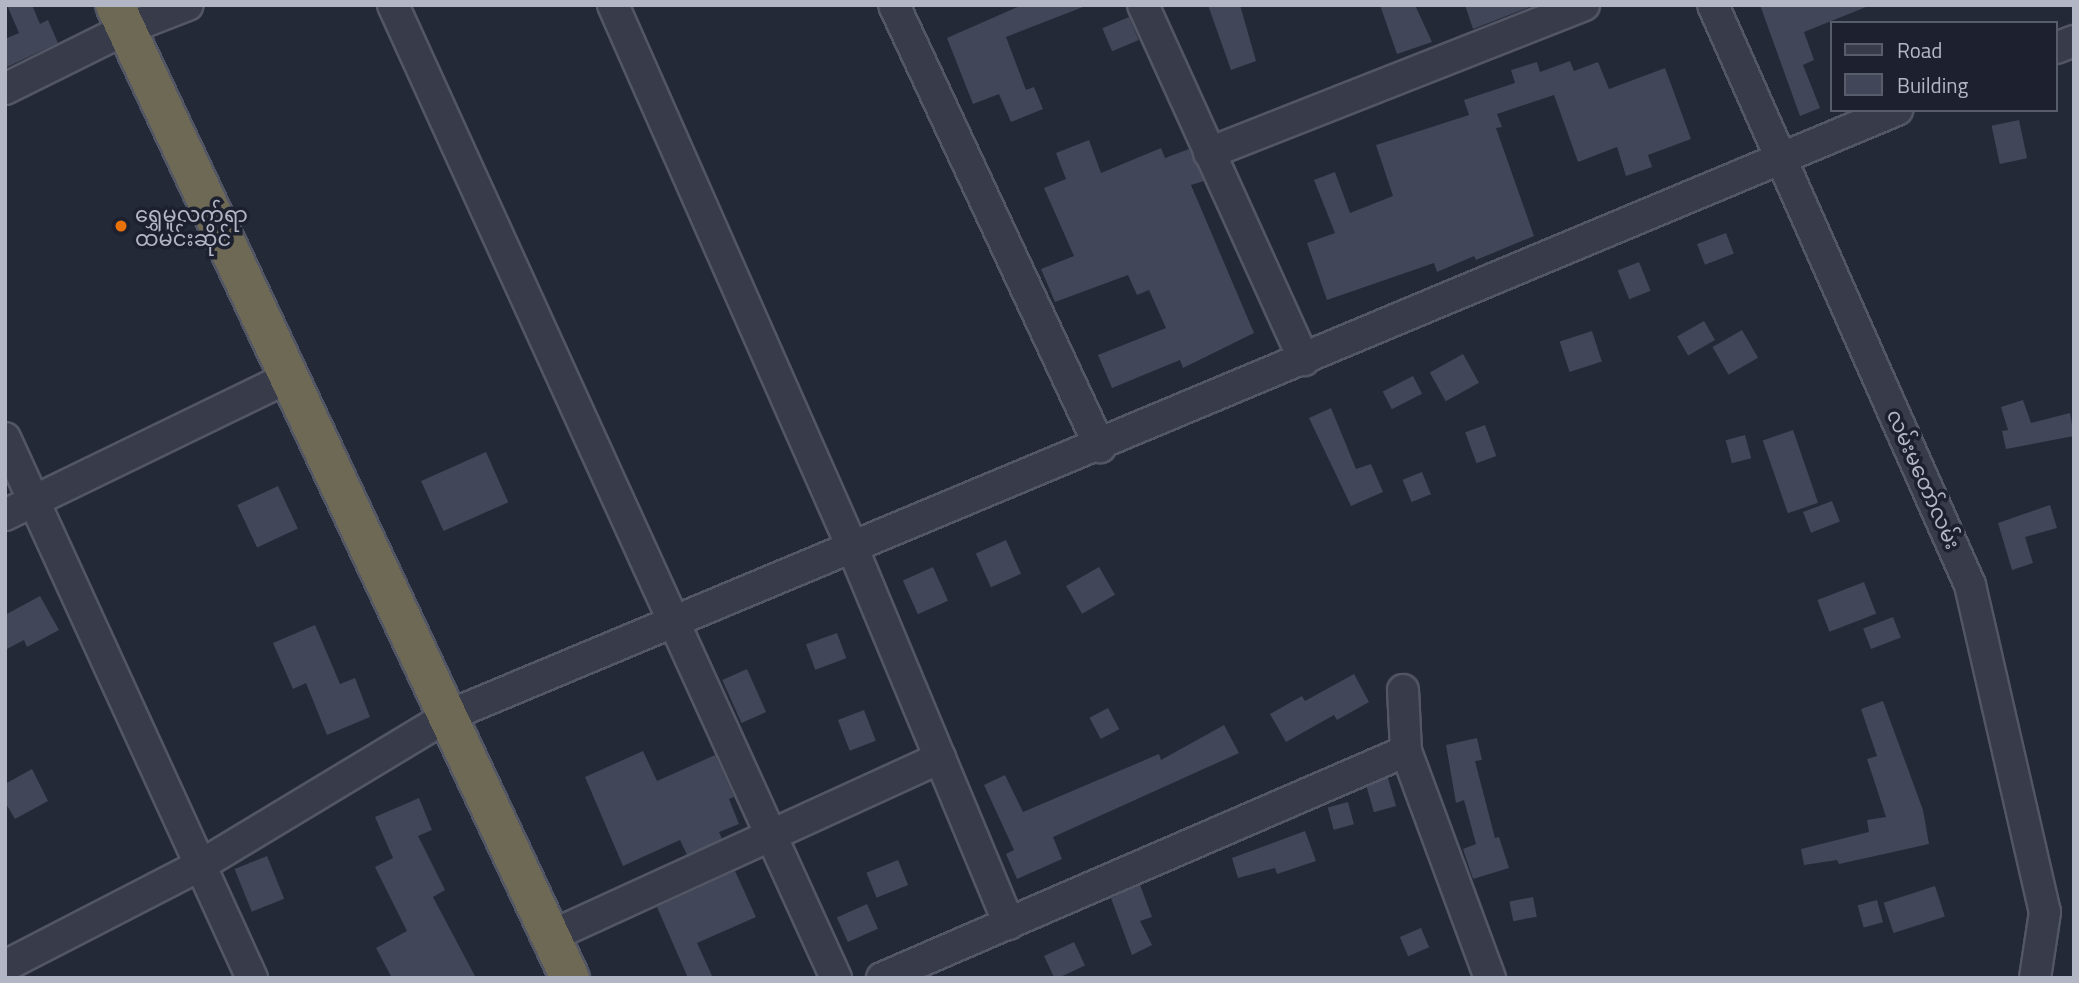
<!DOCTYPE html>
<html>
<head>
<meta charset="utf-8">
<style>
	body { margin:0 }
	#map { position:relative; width:2079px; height:983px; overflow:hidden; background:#242938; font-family:"Titillium Web","Noto Sans Myanmar",sans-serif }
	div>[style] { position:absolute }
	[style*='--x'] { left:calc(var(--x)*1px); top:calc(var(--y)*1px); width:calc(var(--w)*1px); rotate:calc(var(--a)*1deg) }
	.building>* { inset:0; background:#414658; transform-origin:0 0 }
	.roads { filter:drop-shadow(2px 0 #535664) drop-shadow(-2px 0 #535664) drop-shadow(0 2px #535664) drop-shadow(0 -2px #535664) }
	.minor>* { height:30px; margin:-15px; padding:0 15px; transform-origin:15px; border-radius:15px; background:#383b49 }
	.highway>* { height:38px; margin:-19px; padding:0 19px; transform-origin:19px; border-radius:19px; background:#6e6955 }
	.dots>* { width:19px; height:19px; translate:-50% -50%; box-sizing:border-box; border:4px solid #1d202e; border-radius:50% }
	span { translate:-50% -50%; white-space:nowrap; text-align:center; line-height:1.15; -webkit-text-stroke:7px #1d202e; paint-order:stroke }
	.poi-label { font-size:21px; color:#b3b6c5 }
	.left { translate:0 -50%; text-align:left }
	.street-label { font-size:21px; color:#b3b6c5 }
	.frame { position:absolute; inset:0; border:7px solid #b3b6c5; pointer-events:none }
	.legend { position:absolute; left:1830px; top:21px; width:228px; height:91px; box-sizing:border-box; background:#1d202e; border:2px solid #595c6a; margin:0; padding:9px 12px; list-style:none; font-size:21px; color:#b3b6c5 }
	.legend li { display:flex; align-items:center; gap:14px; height:35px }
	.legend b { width:35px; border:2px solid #595c6a }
</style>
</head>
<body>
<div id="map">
	<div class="building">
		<i style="clip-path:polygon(7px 5px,32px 5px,40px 24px,48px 20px,58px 43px,5px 68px,5px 39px,19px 33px)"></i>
		<i style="clip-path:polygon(1022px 5px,1083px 7px,1006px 37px,1026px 90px,1034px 87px,1043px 109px,1011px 122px,999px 94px,973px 104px,947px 38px)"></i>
		<i style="clip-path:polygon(1208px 5px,1240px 5px,1256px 61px,1231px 70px)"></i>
		<i style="clip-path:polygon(1380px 5px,1415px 5px,1432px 42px,1397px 54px)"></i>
		<i style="clip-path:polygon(1465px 5px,1530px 5px,1530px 7px,1473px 29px)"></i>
		<i style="clip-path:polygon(1760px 5px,1871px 5px,1804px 32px,1814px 60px,1803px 65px,1820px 108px,1800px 116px)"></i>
		<i style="left:1129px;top:17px;width:25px;height:29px;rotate:67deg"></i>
		<i style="clip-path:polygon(1570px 61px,1574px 71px,1598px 62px,1609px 89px,1665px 68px,1691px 139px,1648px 155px,1652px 167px,1626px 176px,1617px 147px,1578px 162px,1554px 95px,1497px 114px,1502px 127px,1496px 128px,1534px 236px,1476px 260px,1474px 256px,1437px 272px,1434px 263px,1327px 300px,1307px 243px,1335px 233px,1314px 180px,1335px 172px,1350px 213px,1393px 196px,1376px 145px,1469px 115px,1464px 100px,1515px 83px,1511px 70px,1537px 62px,1540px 72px)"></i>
		<i style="left:2019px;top:120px;width:39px;height:28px;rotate:78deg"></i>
		<i style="clip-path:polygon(1089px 140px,1101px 173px,1161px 148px,1165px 158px,1189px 149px,1204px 181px,1191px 185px,1254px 333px,1183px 368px,1180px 360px,1112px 388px,1098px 355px,1166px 328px,1149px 290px,1137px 295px,1128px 275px,1055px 302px,1041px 269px,1074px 256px,1044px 188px,1066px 179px,1056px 153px)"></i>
		<i style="left:1726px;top:233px;width:22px;height:31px;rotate:69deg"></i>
		<i style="left:1639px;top:262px;width:31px;height:23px;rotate:68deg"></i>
		<i style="left:1704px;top:321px;width:22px;height:31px;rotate:60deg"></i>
		<i style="left:1742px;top:330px;width:32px;height:34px;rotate:60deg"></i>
		<i style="left:1592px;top:331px;width:32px;height:34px;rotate:72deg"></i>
		<i style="left:1463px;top:354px;width:33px;height:38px;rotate:61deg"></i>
		<i style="left:1413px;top:376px;width:20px;height:34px;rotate:63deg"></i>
		<i style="clip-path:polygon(2023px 400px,2031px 423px,2070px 413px,2074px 436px,2006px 449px,2002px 431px,2008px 430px,2001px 407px)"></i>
		<i style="clip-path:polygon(1331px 408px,1356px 469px,1371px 464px,1383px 492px,1351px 506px,1309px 418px)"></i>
		<i style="left:1485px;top:425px;width:33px;height:21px;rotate:70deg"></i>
		<i style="left:1793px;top:430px;width:77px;height:32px;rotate:71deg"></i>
		<i style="left:1745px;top:435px;width:24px;height:20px;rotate:75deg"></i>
		<i style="left:486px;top:452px;width:55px;height:71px;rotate:66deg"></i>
		<i style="left:1422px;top:472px;width:24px;height:21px;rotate:68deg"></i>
		<i style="left:278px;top:486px;width:47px;height:45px;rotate:65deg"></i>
		<i style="left:1832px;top:501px;width:22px;height:31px;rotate:69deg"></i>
		<i style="clip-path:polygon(2050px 505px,2057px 528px,2025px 537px,2033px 563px,2012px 570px,1998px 523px)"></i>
		<i style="left:1006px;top:540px;width:37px;height:33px;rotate:66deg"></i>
		<i style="left:933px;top:567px;width:37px;height:33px;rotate:66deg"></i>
		<i style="left:1099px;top:567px;width:32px;height:38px;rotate:60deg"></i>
		<i style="left:1864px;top:582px;width:34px;height:50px;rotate:69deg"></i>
		<i style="clip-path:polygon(40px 596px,59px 630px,27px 647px,24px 640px,5px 650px,5px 615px)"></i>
		<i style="left:1893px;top:617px;width:22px;height:32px;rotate:69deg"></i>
		<i style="clip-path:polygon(315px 625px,340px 684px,355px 678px,370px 717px,327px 735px,306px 683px,293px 689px,273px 643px)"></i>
		<i style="left:837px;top:633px;width:27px;height:33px;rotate:70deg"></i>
		<i style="left:747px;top:669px;width:47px;height:27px;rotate:66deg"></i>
		<i style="clip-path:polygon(1354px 674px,1369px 702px,1337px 720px,1334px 715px,1286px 742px,1270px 714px,1302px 696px,1305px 701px)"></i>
		<i style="clip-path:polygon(1883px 701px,1923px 810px,1929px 844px,1839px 864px,1837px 860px,1804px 865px,1801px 849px,1869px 832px,1867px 820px,1886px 817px,1867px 759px,1877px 756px,1861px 709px)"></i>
		<i style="left:1108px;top:708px;width:24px;height:21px;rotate:62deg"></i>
		<i style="left:864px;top:710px;width:33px;height:28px;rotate:69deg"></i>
		<i style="clip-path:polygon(1224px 725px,1239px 753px,1053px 837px,1062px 859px,1017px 879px,1006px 854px,1014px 850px,984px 785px,1005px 775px,1023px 812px,1159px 754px,1161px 760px)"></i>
		<i style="clip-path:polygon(1477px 738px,1482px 760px,1475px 761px,1495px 838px,1499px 837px,1509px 868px,1473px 879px,1463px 849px,1476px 844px,1464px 800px,1456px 803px,1446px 745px)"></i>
		<i style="clip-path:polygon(643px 751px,657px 781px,715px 755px,734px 797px,729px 799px,739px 824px,719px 832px,722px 839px,687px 855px,680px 840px,623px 866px,585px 777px)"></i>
		<i style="clip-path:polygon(32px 769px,48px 801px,15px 819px,5px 802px,5px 784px)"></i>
		<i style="left:1388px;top:778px;width:29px;height:23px;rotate:74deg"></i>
		<i style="clip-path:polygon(419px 798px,432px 830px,418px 836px,445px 890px,433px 897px,476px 978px,392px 978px,376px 948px,407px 931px,375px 867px,393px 858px,375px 817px)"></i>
		<i style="left:1348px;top:802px;width:23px;height:21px;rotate:75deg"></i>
		<i style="clip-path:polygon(1305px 831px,1316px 861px,1277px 874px,1275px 868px,1238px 878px,1232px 858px)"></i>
		<i style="left:267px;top:856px;width:46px;height:35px;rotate:68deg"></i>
		<i style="left:898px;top:860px;width:27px;height:34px;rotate:68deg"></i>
		<i style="clip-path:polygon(735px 871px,756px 917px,697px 943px,713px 978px,688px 978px,657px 907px)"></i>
		<i style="clip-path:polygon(1140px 885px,1152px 917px,1140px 921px,1152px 945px,1132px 955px,1111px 898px)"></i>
		<i style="left:1935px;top:886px;width:32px;height:54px;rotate:72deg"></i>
		<i style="left:1533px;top:897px;width:20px;height:24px;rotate:79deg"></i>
		<i style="left:1877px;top:900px;width:23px;height:20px;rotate:75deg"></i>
		<i style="left:867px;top:904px;width:27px;height:33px;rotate:66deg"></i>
		<i style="left:1421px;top:928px;width:21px;height:23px;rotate:67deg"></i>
		<i style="left:1074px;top:942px;width:26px;height:33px;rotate:65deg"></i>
	</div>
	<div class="roads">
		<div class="minor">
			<i style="--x:393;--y:5;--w:1069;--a:65.52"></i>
			<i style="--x:613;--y:5;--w:595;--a:66.19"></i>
			<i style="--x:853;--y:549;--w:406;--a:67.4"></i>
			<i style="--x:894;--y:5;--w:488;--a:65"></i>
			<i style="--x:1143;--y:5;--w:390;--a:65.6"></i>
			<i style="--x:1713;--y:5;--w:634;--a:66.1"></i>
			<i style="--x:1970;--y:585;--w:335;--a:77.1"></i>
			<i style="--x:2045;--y:912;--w:67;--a:98.6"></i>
			<i style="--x:2056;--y:48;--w:19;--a:-21"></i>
			<i style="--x:5;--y:89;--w:135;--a:-26.4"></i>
			<i style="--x:126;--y:29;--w:66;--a:-21.2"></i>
			<i style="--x:1209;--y:153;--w:403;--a:-21.5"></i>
			<i style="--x:5;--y:438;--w:594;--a:65.42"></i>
			<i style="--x:5;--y:515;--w:316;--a:-25.9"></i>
			<i style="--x:1406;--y:751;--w:242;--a:69.7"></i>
			<i style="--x:551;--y:936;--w:428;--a:-24.6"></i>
			<i style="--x:5;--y:966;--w:220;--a:-27.3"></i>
			<i style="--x:201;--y:865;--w:288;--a:-31.1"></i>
			<i style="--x:448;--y:716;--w:1571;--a:-22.7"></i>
			<i style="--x:882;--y:978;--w:571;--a:-23.42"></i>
			<i style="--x:1406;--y:751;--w:61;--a:-92.8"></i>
		</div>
		<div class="highway">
			<i style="--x:115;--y:5;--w:1074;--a:64.94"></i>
		</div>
	</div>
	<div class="dots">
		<i style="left:121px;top:226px;background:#e8710a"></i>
	</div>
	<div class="poi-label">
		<span class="left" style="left:135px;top:226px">ရွှေမူလက်ရာ<br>ထမင်းဆိုင်</span>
	</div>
	<div class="street-label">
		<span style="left:1924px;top:479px;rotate:66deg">လမ်းမတော်လမ်း</span>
	</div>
	<div class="frame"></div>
	<ul class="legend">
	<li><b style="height:9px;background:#383b49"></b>Road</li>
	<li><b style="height:19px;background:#414658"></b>Building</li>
	</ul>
</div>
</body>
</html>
